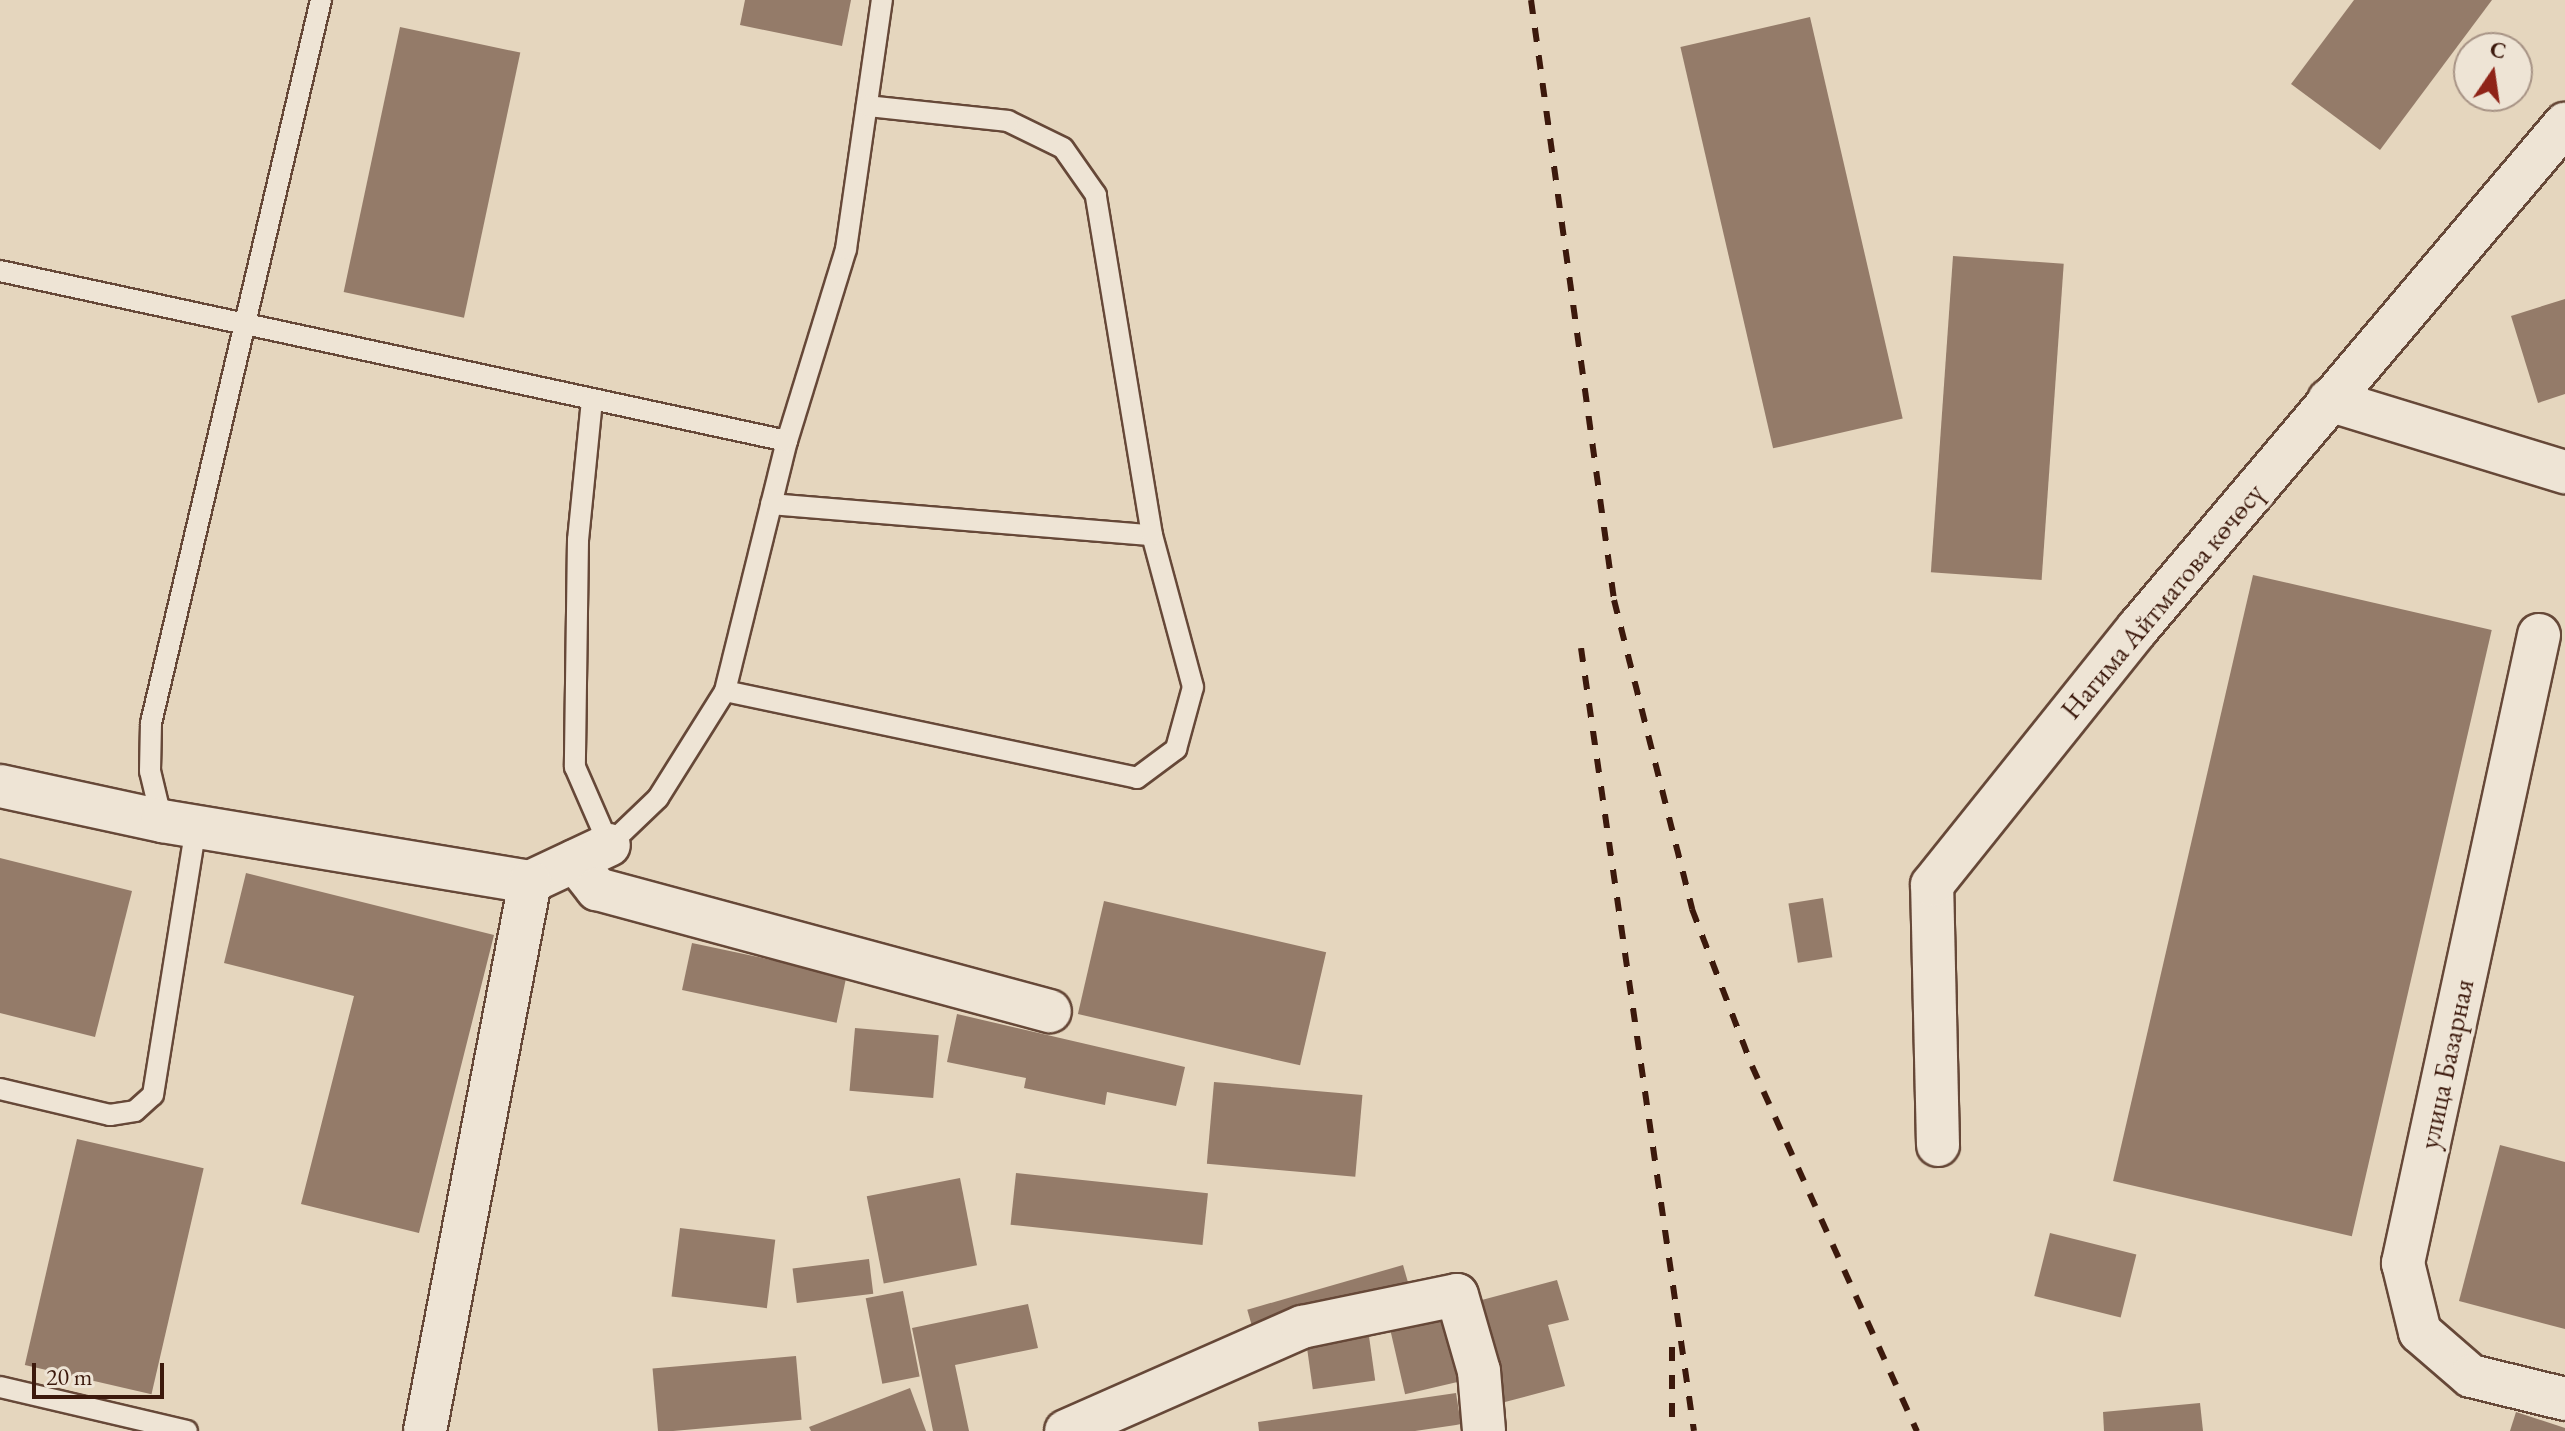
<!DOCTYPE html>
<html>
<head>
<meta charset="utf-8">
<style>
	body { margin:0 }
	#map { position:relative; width:2565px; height:1431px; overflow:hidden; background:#e5d6be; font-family:"EB Garamond",serif }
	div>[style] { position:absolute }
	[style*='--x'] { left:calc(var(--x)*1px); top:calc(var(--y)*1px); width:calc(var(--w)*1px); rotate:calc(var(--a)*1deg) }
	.building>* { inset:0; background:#947b69; transform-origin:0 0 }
	.roads { filter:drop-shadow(2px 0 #664838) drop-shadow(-2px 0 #664838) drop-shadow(0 2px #664838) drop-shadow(0 -2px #664838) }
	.service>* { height:20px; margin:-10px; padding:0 10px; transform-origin:10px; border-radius:10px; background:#eee4d5 }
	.minor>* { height:42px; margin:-21px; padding:0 21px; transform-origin:21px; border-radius:21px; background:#eee4d5 }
	.rail>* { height:6px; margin-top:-3px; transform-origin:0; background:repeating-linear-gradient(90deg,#3c190c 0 14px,transparent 0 28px) }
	span { translate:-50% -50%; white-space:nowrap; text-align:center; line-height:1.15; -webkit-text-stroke:7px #eee4d5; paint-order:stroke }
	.street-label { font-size:28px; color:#3c190c }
	.north { position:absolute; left:2453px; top:32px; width:80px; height:80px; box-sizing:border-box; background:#eee4d5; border:2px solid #a79385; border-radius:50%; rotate:13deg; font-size:22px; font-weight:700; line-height:32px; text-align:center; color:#3c190c }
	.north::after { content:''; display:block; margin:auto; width:28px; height:36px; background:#8f2418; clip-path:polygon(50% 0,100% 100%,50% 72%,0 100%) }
	.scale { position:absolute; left:32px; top:1363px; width:132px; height:36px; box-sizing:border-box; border:4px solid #3c190c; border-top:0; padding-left:10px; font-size:24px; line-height:28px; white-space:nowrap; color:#3c190c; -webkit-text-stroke:6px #eee4d5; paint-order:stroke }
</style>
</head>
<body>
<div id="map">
	<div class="building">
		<i style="clip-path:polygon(745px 0,851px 0,842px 46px,740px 25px)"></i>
		<i style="clip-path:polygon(2354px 0,2492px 0,2380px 150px,2291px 84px)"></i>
		<i style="left:1810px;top:17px;width:412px;height:133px;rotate:77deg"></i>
		<i style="left:400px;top:27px;width:123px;height:271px;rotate:12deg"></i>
		<i style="left:1953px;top:256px;width:111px;height:317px;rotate:4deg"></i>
		<i style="clip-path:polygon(2565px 299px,2565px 394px,2538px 403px,2511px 316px)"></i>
		<i style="left:2253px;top:575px;width:245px;height:622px;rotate:13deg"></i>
		<i style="clip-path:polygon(0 858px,132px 891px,95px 1037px,0 1013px)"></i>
		<i style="clip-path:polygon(246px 873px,494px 935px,419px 1233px,301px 1204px,354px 996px,224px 963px)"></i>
		<i style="left:1823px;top:898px;width:60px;height:35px;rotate:81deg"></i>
		<i style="left:1104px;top:901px;width:228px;height:116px;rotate:13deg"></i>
		<i style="left:692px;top:943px;width:158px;height:48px;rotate:12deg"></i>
		<i style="clip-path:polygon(957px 1014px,1185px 1067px,1176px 1106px,1107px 1092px,1105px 1105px,1024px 1088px,1026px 1078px,947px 1062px)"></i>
		<i style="left:855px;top:1028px;width:84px;height:63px;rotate:5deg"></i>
		<i style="left:1214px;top:1082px;width:149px;height:82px;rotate:5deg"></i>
		<i style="left:77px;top:1139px;width:130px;height:232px;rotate:13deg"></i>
		<i style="clip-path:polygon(2500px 1145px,2565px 1162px,2565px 1329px,2459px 1301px)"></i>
		<i style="left:1016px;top:1173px;width:193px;height:52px;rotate:6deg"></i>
		<i style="left:960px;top:1178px;width:89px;height:95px;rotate:79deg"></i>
		<i style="left:680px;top:1228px;width:96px;height:69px;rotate:7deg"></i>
		<i style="left:2050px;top:1233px;width:89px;height:65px;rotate:14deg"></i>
		<i style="left:869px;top:1259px;width:35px;height:77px;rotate:83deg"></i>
		<i style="left:1403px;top:1265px;width:25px;height:162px;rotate:74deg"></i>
		<i style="clip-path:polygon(1557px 1280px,1569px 1320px,1548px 1325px,1565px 1386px,1505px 1402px,1478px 1301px)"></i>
		<i style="left:903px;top:1291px;width:87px;height:38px;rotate:79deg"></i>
		<i style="clip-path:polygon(1028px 1304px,1038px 1348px,955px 1365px,969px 1431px,933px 1431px,912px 1328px)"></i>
		<i style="left:1446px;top:1318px;width:65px;height:57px;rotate:77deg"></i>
		<i style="left:1367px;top:1322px;width:59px;height:63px;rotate:82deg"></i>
		<i style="left:796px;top:1356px;width:64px;height:144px;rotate:85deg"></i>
		<i style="clip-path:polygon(910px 1388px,926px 1431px,811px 1431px,809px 1427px)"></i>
		<i style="clip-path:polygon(1456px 1393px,1461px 1424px,1456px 1425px,1415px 1431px,1259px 1431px,1258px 1422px)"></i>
		<i style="clip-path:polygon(2200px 1403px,2203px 1431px,2104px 1431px,2103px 1412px)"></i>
		<i style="clip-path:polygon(2516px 1412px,2565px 1428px,2565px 1431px,2510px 1431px)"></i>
	</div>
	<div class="roads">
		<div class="service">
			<i style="--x:0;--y:271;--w:805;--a:12.19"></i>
			<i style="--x:592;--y:400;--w:141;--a:95.7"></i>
			<i style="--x:578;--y:540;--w:227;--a:90.8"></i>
			<i style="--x:575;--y:767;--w:85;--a:66.4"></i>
			<i style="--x:609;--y:845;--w:68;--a:-43.8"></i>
			<i style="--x:658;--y:798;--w:126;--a:-57.9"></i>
			<i style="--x:725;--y:691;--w:258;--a:-76.1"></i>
			<i style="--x:787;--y:441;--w:201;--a:-72.9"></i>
			<i style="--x:846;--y:249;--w:252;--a:-81.8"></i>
			<i style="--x:771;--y:504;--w:382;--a:4.7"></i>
			<i style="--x:725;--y:691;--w:421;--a:11.9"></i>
			<i style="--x:1137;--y:778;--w:49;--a:-36.6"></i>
			<i style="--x:1176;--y:749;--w:64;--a:-74.7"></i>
			<i style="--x:1193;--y:687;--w:157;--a:-105.1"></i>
			<i style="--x:1152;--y:535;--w:345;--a:-99.4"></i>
			<i style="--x:1096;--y:195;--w:57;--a:-125.1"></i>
			<i style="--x:1063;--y:148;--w:61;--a:-153.9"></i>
			<i style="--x:1008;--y:121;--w:142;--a:-173.9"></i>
			<i style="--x:162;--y:821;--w:51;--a:-103.5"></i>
			<i style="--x:150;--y:771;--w:48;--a:-88.8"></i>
			<i style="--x:151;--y:723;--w:743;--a:-76.77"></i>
			<i style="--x:0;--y:1089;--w:113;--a:13.3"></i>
			<i style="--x:110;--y:1115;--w:25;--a:-9"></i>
			<i style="--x:135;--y:1111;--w:24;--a:-42"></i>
			<i style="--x:153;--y:1095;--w:271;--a:-80.9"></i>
			<i style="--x:0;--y:1387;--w:192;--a:13.2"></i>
		</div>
		<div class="minor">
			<i style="--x:2329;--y:400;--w:247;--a:17"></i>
			<i style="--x:2539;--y:635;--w:643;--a:102.22"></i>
			<i style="--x:2403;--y:1263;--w:71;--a:76.2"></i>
			<i style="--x:2420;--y:1332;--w:67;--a:40.8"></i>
			<i style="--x:2471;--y:1376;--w:97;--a:13.7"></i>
			<i style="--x:0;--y:786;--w:166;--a:12.2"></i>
			<i style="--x:162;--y:821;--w:373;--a:9.4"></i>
			<i style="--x:530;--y:882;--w:87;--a:-25.1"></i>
			<i style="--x:575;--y:861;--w:36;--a:52"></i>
			<i style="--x:597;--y:889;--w:469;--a:15.1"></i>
			<i style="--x:1938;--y:1145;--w:260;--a:-91.3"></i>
			<i style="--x:1932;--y:885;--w:329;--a:-51.3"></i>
			<i style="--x:2138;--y:628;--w:661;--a:-49.73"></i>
			<i style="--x:425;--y:1431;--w:559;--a:-79.17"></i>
			<i style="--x:1066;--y:1431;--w:258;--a:-23.8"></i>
			<i style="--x:1302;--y:1327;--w:158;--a:-11.7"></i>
			<i style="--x:1457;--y:1295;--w:79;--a:73.9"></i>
			<i style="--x:1479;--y:1371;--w:60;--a:85.2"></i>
		</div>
	</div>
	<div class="rail">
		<i style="--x:1531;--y:0;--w:606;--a:82.12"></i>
		<i style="--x:1614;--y:600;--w:319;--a:75.8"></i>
		<i style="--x:1692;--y:909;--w:168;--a:69.1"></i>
		<i style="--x:1752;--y:1066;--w:401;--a:65.7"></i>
		<i style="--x:1581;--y:648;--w:791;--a:81.79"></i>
		<i style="--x:1672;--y:1347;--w:84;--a:90"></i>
	</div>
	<div class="street-label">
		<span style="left:2162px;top:601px;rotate:-50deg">Нагима Айтматова көчөсү</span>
		<span style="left:2446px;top:1064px;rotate:-78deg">улица Базарная</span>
	</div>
	<div class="north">С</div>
	<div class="scale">20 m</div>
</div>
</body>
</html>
